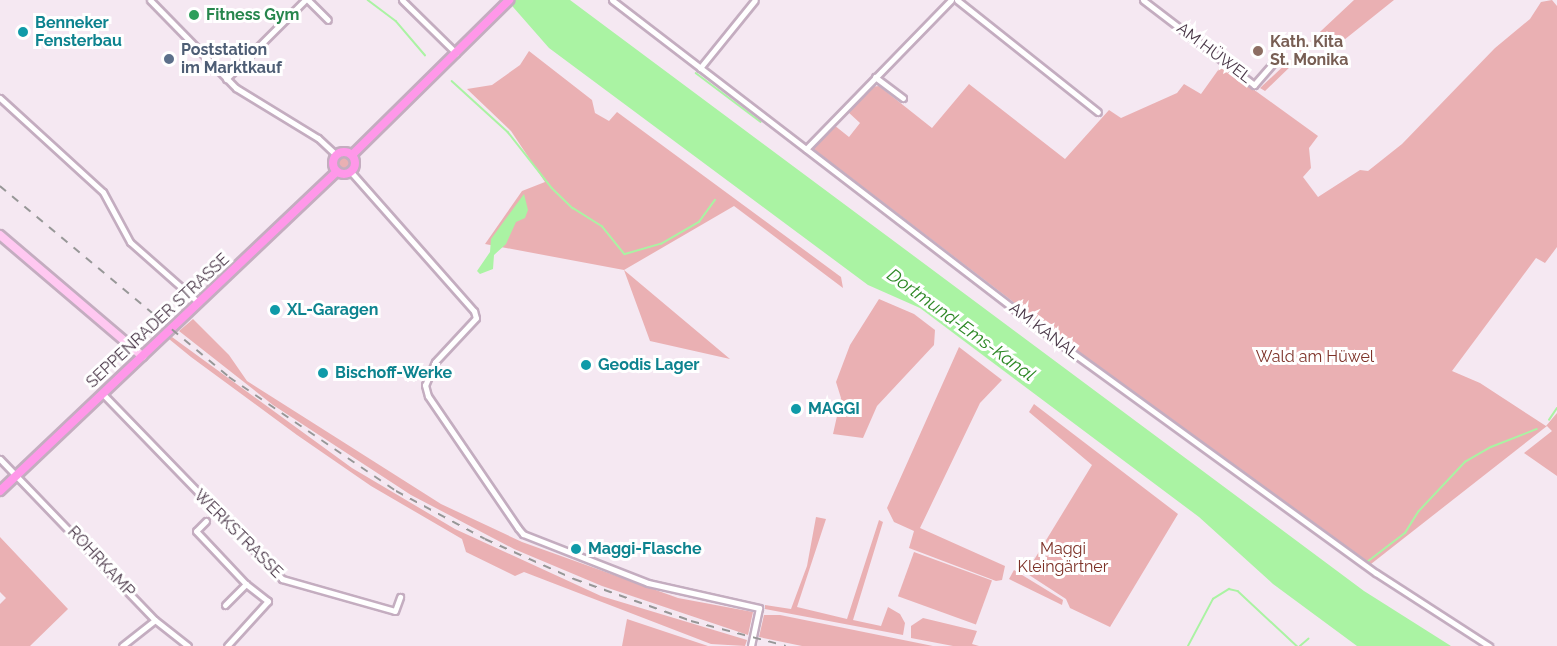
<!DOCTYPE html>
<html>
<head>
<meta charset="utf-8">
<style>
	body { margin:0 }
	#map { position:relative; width:1557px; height:646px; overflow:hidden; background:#f5e8f2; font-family:Raleway,sans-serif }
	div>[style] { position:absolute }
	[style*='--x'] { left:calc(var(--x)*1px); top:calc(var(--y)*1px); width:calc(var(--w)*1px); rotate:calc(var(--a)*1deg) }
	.green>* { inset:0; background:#eab0b3; transform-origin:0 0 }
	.round { border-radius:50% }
	.water>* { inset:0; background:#aaf3a3 }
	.stream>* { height:1.5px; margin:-0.75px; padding:0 0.75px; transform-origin:0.75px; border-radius:0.75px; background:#aaf3a3 }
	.roads { filter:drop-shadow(2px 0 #c4adc0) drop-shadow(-2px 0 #c4adc0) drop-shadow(0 2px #c4adc0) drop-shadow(0 -2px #c4adc0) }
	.street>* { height:5px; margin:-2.5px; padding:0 2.5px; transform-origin:2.5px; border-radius:2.5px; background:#fff }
	.secondary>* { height:8px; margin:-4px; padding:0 4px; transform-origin:4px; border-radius:4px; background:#ffc8f1 }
	.primary>* { height:8px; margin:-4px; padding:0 4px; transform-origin:4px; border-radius:4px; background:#ff97e9 }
	.primary>.ring { margin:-4px; padding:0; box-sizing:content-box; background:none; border:8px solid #ff97e9; border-radius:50% }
	.rail>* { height:1.5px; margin-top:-0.75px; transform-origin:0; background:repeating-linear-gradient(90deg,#979797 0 8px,transparent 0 16px) }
	.dots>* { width:16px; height:16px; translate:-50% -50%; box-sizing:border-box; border:3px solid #fff; border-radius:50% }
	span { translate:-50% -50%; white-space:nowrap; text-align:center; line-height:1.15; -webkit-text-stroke:6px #fff; paint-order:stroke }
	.leisure-label { font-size:16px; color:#27864d; font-weight:700 }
	.left { translate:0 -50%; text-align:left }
	.culture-label { font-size:16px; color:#0d838f; font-weight:700 }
	.education-label { font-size:16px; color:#785e54; font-weight:700 }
	.service-label { font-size:16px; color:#4e5e75; font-weight:700 }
	.street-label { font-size:16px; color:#493647 }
	.park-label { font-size:16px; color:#7d3127 }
	.water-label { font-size:18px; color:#2b8723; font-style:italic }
</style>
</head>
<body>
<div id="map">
	<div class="green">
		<i style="clip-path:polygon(1354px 0,1394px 0,1339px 44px,1327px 31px,1265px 91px,1260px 88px)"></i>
		<i style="clip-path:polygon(1552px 0,1557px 6px,1557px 247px,1545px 263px,1536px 258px,1452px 371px,1480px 383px,1546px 426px,1557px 413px,1557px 476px,1524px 453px,1552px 431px,1547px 426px,1371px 564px,1152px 408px,812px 148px,834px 125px,849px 137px,860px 123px,847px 111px,870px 87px,879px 86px,932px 128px,969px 84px,1065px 159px,1109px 110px,1121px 118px,1177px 93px,1184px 84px,1201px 94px,1221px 66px,1318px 136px,1309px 148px,1311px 168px,1303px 177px,1318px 197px,1360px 170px,1368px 171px,1402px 144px,1495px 48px,1530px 19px,1541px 2px)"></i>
		<i style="clip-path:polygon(529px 51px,592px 100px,595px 113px,609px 121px,617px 112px,841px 277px,843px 288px,734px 206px,624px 270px,730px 359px,650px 341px,624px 270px,485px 244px,522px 191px,545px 182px,511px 131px,467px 89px,492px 85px,520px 65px)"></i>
		<i class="round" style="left:337px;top:157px;width:14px;height:14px"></i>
		<i style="clip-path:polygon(879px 299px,914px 314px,935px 330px,934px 345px,877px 406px,863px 438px,833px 434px,841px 398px,836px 382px,850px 345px)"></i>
		<i style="clip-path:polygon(193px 319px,229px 355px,247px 381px,441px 504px,522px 542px,678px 598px,753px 612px,748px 635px,602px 586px,514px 549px,411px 495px,273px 405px,179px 331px)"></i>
		<i style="clip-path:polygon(172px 337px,352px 468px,455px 529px,601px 596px,747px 640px,745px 646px,711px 644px,524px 572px,515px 576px,466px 552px,462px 539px,371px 486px,297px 435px,191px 357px,169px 339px)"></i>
		<i style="clip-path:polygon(959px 347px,1002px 380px,980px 403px,920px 528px,1005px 566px,1002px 580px,996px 581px,909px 548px,914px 531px,894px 522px,887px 508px)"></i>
		<i style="clip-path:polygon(1034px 404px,1178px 514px,1110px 627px,1070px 608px,1066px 599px,1026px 573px,1092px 465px,1029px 412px)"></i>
		<i style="clip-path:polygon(816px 517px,826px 519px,797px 607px,847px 619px,879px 520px,883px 522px,853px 620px,881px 626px,888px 607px,900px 614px,905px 623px,903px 635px,765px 609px,765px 605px,791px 609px,807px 566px)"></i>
		<i style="clip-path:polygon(0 537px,68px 609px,30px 646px,0 646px,0 604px,6px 598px,0 592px)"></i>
		<i style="left:914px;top:552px;width:83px;height:47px;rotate:20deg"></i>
		<i style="clip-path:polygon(1014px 570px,1063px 600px,1062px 605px,1009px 579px)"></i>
		<i style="clip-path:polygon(764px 615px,780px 615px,933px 646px,802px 646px,759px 637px)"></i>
		<i style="clip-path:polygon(923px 618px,977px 631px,972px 644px,979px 646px,953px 646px,911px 638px,911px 626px)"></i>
		<i style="clip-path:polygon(627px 619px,708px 646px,622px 646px)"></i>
	</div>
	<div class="water">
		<i style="clip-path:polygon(507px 0,570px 0,1364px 591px,1451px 646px,1357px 646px,1273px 584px,1199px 517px,920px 308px,868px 285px,549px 48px)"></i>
		<i style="clip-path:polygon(524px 194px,528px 210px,525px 218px,516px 222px,506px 244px,494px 255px,493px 269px,480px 274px,477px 271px,490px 252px,491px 239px)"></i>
	</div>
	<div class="stream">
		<i style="--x:368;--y:0;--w:35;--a:37"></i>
		<i style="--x:396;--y:21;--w:45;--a:49.5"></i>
		<i style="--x:696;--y:73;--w:81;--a:37"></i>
		<i style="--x:452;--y:81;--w:76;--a:42.3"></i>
		<i style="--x:508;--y:132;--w:71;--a:51.8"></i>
		<i style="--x:552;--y:188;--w:29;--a:44"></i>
		<i style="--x:573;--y:208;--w:34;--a:32"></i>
		<i style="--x:602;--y:226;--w:36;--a:51"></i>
		<i style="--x:625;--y:254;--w:37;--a:-16"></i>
		<i style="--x:661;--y:244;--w:44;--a:-30.1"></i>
		<i style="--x:699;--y:222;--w:27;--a:-54"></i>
		<i style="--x:1549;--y:420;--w:14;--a:-56"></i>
		<i style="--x:1367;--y:562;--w:48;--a:-37.3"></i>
		<i style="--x:1405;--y:533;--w:25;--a:-58"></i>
		<i style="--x:1418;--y:512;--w:69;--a:-46.8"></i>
		<i style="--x:1465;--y:462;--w:30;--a:-30"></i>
		<i style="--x:1491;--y:447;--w:49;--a:-21.4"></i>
		<i style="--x:1188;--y:646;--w:53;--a:-62"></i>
		<i style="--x:1213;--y:599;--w:19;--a:-32"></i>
		<i style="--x:1229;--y:589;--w:9;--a:13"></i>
		<i style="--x:1238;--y:591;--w:81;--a:43"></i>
		<i style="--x:1300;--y:646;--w:11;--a:-41"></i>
	</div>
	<div class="roads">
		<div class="street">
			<i style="--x:150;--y:0;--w:123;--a:45.7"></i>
			<i style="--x:236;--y:88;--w:96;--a:31.4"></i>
			<i style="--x:318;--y:138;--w:25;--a:43"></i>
			<i style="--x:308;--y:0;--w:28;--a:45"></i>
			<i style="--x:402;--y:0;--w:76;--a:44.5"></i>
			<i style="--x:612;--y:0;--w:540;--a:37.55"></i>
			<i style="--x:1040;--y:329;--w:415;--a:36"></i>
			<i style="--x:1376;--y:573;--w:135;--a:32.9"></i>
			<i style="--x:957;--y:0;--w:180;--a:38.5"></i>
			<i style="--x:1143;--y:0;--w:140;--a:37.4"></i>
			<i style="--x:1254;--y:85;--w:38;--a:-49"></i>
			<i style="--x:700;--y:68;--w:87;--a:-51"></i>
			<i style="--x:875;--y:77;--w:35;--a:37"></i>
			<i style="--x:226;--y:79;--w:112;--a:-45"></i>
			<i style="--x:0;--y:98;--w:139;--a:42.4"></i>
			<i style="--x:103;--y:192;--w:57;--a:61.6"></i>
			<i style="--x:130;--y:242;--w:92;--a:41.5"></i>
			<i style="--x:806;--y:149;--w:208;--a:-45.8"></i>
			<i style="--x:351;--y:172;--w:186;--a:48.5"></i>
			<i style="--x:474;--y:311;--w:7;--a:74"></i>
			<i style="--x:476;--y:318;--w:60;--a:133"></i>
			<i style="--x:435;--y:362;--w:25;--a:113"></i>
			<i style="--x:425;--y:385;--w:11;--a:75"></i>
			<i style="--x:428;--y:396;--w:160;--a:55.7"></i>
			<i style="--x:518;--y:528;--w:8;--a:50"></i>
			<i style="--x:523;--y:534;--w:134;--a:21.4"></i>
			<i style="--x:648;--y:583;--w:114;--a:12.7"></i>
			<i style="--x:759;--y:608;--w:39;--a:102"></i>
			<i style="--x:102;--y:393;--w:259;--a:45.9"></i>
			<i style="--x:282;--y:579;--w:117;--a:15.8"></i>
			<i style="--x:395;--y:611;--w:15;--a:-70"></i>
			<i style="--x:0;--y:459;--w:223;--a:46.1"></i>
			<i style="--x:155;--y:620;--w:42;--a:38.2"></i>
			<i style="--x:206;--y:521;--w:14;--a:135"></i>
			<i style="--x:196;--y:531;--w:73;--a:46.7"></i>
			<i style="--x:225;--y:605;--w:30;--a:-45"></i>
			<i style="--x:246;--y:584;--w:28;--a:38"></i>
			<i style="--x:268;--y:601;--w:61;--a:132.3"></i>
			<i style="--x:122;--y:646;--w:42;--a:-38.2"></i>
		</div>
		<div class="secondary">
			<i style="--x:0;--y:235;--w:187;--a:40.4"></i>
		</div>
		<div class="primary">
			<i class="ring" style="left:333px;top:152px;width:14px;height:14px"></i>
			<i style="--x:352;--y:155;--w:221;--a:-44.6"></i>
			<i style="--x:0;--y:491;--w:463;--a:-43.5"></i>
		</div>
	</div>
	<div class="rail">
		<i style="--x:0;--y:186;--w:298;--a:39.8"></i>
		<i style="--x:229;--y:377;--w:202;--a:34.3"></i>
		<i style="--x:396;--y:491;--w:101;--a:28.3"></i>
		<i style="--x:485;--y:539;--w:98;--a:24.2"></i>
		<i style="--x:574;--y:579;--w:124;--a:19.7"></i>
		<i style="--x:691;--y:621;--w:98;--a:14.7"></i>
	</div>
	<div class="dots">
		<i style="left:194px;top:15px;background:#2e9e5b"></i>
		<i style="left:23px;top:32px;background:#0f9aa8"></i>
		<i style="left:1258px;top:51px;background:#8d6e63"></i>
		<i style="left:169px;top:59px;background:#5c6f8a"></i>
		<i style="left:275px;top:310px;background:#0f9aa8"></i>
		<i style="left:586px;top:365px;background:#0f9aa8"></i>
		<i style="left:323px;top:373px;background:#0f9aa8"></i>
		<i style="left:796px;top:409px;background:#0f9aa8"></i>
		<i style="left:576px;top:549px;background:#0f9aa8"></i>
	</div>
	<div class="leisure-label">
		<span class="left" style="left:206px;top:15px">Fitness Gym</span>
	</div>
	<div class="culture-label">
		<span class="left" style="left:35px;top:32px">Benneker<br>Fensterbau</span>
		<span class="left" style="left:287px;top:310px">XL-Garagen</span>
		<span class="left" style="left:598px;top:365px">Geodis Lager</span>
		<span class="left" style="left:335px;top:373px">Bischoff-Werke</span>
		<span class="left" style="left:808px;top:409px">MAGGI</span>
		<span class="left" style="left:588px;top:549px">Maggi-Flasche</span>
	</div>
	<div class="education-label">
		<span class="left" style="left:1270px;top:51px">Kath. Kita<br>St. Monika</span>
	</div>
	<div class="service-label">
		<span class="left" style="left:181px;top:59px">Poststation<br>im Marktkauf</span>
	</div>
	<div class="street-label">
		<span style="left:1214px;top:53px;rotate:37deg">AM HÜWEL</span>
		<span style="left:158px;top:321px;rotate:-43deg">SEPPENRADER STRASSE</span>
		<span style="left:1044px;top:331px;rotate:37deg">AM KANAL</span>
		<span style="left:238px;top:534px;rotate:45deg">WERKSTRASSE</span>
		<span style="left:101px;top:562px;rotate:47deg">ROHRKAMP</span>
	</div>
	<div class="park-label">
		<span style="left:1315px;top:357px">Wald am Hüwel</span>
		<span style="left:1063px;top:558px">Maggi<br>Kleingärtner</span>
	</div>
	<div class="water-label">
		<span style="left:961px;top:325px;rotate:36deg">Dortmund-Ems-Kanal</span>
	</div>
</div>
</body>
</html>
